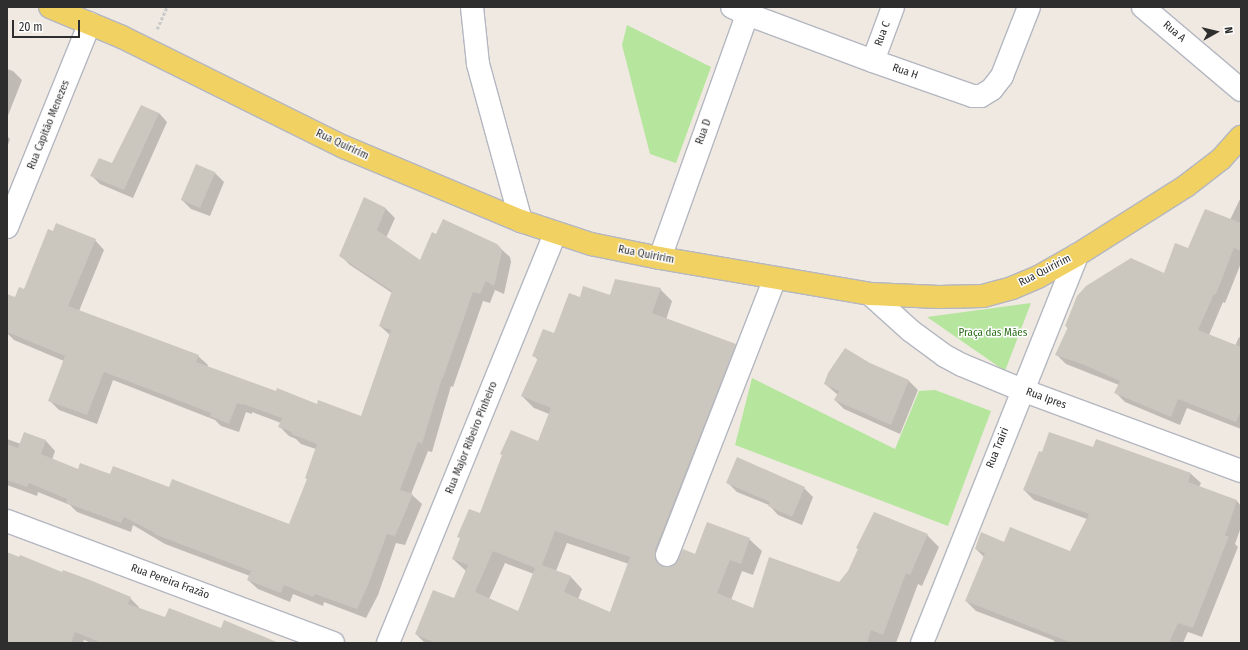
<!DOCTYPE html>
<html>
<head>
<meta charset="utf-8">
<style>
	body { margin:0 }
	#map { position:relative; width:1248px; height:650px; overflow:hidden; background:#efe9e1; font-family:"Fira Sans Condensed",sans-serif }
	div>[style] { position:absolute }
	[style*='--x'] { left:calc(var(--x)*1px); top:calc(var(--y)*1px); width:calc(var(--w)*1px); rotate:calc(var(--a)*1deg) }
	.green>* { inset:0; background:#b6e59e }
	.shadow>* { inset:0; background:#0003 }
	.building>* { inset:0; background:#cbc7bf; transform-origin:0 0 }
	.path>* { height:2.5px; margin-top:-1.25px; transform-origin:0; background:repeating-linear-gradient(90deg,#c9c9c9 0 3px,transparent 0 5px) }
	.roads { filter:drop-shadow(1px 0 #b4b7c1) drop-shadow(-1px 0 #b4b7c1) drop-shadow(0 1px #b4b7c1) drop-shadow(0 -1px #b4b7c1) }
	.minor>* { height:22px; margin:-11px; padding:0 11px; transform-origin:11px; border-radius:11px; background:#fff }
	.major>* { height:22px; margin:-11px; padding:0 11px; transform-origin:11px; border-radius:11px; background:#f2d163 }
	span { translate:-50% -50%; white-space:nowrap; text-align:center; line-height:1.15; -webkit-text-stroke:3px #fff; paint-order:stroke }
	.street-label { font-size:11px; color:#2e2e2e }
	.park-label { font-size:11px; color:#2c6e1b }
	.frame { position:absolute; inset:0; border:8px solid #2e2e2e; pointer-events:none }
	.north { position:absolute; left:1196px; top:12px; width:40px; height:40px; -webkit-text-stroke:3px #fff; paint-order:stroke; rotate:82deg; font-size:11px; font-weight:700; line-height:16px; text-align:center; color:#2e2e2e }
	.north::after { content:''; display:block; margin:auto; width:14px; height:18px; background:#2e2e2e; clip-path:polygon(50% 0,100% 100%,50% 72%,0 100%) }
	.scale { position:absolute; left:12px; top:20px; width:68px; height:18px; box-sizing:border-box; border:2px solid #2e2e2e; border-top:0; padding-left:5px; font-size:12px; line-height:14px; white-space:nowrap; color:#2e2e2e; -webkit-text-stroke:3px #fff; paint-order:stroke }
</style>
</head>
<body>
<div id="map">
	<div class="green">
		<i style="clip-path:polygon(627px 25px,711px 67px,676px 163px,650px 154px,622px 45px)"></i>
		<i style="clip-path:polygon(1031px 303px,1005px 371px,927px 317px)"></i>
		<i style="clip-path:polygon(752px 378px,895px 449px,919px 391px,935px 390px,991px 411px,948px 526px,735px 445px)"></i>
	</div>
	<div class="shadow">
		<i style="clip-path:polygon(7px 69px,13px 71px,22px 80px,7px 118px)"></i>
		<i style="clip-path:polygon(159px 113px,167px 122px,133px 198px,100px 184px,92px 176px,113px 165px)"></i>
		<i style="clip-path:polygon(7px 136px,10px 139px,7px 148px)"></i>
		<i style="clip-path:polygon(196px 165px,215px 173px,224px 182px,210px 216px,191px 209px,182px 200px)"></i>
		<i style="clip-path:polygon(1241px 197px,1241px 263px,1225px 303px,1223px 302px,1209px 335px,1235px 346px,1239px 337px,1241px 338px,1241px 429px,1187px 408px,1180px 425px,1125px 402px,1116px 393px,1119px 385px,1066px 364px,1057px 355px,1068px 329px,1066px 326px,1164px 274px,1189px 249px,1230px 220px)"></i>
		<i style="clip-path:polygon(385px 208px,395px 218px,386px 238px,421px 261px,437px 235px,500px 248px,510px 257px,511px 262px,504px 294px,495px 290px,490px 303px,483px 301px,453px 387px,451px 386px,432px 452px,428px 451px,411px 494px,422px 504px,405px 545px,396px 543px,378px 595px,366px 618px,324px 602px,323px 606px,293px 594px,290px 602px,258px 589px,248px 580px,250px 576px,165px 544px,133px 525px,131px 532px,77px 512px,70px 505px,38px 492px,37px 496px,7px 485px,7px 439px,21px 444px,25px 433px,46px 441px,55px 451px,52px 460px,79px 470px,111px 475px,169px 488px,290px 525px,308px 480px,316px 449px,301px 444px,296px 439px,289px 436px,280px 427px,281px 423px,252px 412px,252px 414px,246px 412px,239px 432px,221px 426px,215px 420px,113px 380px,97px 424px,59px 410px,50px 401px,64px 361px,14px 340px,7px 333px,7px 303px,95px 240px,104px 250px,79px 311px,198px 356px,208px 365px,207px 367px,276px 392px,361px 418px,390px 335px,380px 326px,392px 293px,350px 265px,341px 256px)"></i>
		<i style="clip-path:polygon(evenodd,660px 289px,672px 301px,666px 320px,735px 345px,747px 357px,667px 568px,696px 556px,749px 539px,762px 551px,753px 575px,742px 571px,731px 600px,753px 610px,839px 583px,927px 535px,939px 547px,922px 586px,918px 584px,896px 643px,425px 643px,416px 634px,454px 600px,466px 571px,453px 559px,481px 514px,538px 442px,549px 414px,534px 408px,522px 396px,538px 360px,534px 356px,555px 335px,581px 298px,660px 289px,567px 543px,629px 564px,610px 613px,578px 599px,582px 589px,570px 576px,556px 571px,567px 543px,660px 289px,505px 563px,534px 574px,518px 612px,489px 599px,505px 563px)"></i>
		<i style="clip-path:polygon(869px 364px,909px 381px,918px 390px,900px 434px,844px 409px,835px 400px,838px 395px,825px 384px)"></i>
		<i style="clip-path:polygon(1093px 449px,1191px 474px,1201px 483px,1199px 487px,1237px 501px,1241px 506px,1241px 527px,1235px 544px,1238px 547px,1202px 637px,1188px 632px,1183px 643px,1056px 643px,1053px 640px,976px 611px,966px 601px,984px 557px,976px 549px,1005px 543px,1070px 553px,1087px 519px,1034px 500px,1024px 490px,1043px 453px)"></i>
		<i style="clip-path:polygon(728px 483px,804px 488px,813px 497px,802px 525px,778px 515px,769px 505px,737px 492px)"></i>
		<i style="clip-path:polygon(7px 553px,130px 598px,139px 607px,138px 609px,166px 619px,261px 643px,91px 643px,84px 640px,83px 643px,7px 643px)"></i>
	</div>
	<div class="building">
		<i style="clip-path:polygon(141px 105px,159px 113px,124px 190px,90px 176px,99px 158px,112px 163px)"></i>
		<i style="left:196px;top:164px;width:21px;height:39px;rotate:23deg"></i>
		<i style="clip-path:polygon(364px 197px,386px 208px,377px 230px,420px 260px,432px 232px,436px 234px,443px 219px,497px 244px,500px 247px,502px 252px,494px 286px,486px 281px,480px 294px,473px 292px,443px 378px,442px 378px,422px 444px,418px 442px,400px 490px,413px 494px,395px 536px,387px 534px,368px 585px,357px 609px,315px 594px,313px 597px,284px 585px,281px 593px,247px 580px,251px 571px,154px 534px,155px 533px,124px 517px,121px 523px,66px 503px,67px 499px,29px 483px,27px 487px,7px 480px,7px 444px,18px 448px,24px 432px,46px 440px,41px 454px,78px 469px,80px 463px,110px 474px,113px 466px,169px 487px,172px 479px,289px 524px,307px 479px,305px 478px,317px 444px,291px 434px,292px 432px,278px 427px,282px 418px,243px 404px,242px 405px,237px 403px,229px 424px,210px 416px,211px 413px,104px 372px,87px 415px,48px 401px,65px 356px,7px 332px,7px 294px,15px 297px,19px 287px,24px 289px,48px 229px,53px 231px,56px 223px,96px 239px,68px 306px,199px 355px,196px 362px,276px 391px,277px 388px,317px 404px,318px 400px,361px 416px,391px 330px,379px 326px,392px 291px,339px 256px)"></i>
		<i style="clip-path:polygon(1205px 209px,1241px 223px,1241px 251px,1234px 248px,1216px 294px,1214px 294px,1198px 330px,1241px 347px,1241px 410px,1236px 422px,1178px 399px,1171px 417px,1114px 393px,1120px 381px,1082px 364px,1055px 355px,1068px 327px,1065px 326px,1077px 296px,1086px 286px,1131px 258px,1164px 273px,1175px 243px,1188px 248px)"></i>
		<i style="clip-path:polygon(evenodd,615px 279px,661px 288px,652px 313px,736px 344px,655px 550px,655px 556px,657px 562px,663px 567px,669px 567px,674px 565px,683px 549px,695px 554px,707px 522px,750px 538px,741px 564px,730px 560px,717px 593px,753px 608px,769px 557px,839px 582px,848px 571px,858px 549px,856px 548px,874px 512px,928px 534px,910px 575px,906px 573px,883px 635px,871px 630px,867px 643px,435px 643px,415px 634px,433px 590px,454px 598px,468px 565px,452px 559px,460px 538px,457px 537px,469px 509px,480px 513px,502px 455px,500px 454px,511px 430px,538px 441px,551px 408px,521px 396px,538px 358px,532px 356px,543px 329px,554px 333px,569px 293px,580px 297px,583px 286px,610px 295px,615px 279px,555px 531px,630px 557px,610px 612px,564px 592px,571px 576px,542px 565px,555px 531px,615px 279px,493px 551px,535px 568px,518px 611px,475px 592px,493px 551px)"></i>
		<i style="clip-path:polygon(845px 348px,870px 363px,909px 380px,891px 425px,834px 400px,839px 391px,824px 384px,828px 373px)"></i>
		<i style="clip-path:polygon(1049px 432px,1093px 447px,1096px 439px,1191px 473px,1188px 482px,1237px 500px,1225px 536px,1229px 536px,1193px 628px,1178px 623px,1169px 643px,1072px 643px,965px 601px,985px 553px,975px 549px,981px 532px,1004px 542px,1010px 527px,1070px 551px,1089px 514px,1023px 490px,1039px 451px,1042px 452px)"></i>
		<i style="clip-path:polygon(737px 457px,805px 487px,792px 517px,768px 506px,770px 502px,726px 483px)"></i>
		<i style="clip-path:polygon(7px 552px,19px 557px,20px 555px,62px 572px,63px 570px,90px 580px,131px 597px,128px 604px,165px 617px,169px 608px,221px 628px,224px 620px,279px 643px,102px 643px,75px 632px,71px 643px,7px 643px)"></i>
	</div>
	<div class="path">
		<i style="--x:157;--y:29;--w:24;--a:-66"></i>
	</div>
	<div class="roads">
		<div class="minor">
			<i style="--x:472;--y:7;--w:57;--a:84"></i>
			<i style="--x:478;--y:64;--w:163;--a:74.7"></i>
			<i style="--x:732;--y:7;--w:17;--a:25"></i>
			<i style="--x:747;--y:14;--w:134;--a:20.5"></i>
			<i style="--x:873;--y:61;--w:106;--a:19.3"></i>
			<i style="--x:973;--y:96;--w:8;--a:0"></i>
			<i style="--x:981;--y:96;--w:13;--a:-32"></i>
			<i style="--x:992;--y:89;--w:16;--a:-52"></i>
			<i style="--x:1002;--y:76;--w:74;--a:-68.6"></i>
			<i style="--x:1143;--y:7;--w:128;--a:40.3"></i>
			<i style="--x:873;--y:61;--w:58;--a:-69.7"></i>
			<i style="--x:7;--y:227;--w:220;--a:-67.9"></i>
			<i style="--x:660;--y:258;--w:267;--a:-70.3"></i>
			<i style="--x:870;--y:294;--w:55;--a:42.1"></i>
			<i style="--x:911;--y:331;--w:42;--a:36.3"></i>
			<i style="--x:945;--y:356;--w:19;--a:28"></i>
			<i style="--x:962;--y:365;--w:65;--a:22.6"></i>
			<i style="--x:1022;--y:390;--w:233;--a:20.3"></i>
			<i style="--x:7;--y:521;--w:348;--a:20.5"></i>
			<i style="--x:667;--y:555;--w:297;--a:-68.7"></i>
			<i style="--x:388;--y:643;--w:443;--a:-67.8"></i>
			<i style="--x:922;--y:643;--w:418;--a:-68.2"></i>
		</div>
		<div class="major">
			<i style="--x:50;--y:7;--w:78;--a:22.6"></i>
			<i style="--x:122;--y:37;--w:248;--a:26.4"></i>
			<i style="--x:344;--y:147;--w:192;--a:22.7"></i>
			<i style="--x:521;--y:221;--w:74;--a:18.2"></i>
			<i style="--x:591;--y:244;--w:70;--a:11.5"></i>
			<i style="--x:660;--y:258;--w:213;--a:9.7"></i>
			<i style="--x:870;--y:294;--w:69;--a:2.5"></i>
			<i style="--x:939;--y:297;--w:44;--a:-1.3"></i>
			<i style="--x:983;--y:296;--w:30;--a:-15"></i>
			<i style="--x:1012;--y:288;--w:28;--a:-23"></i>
			<i style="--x:1038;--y:277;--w:45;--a:-29.4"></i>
			<i style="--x:1077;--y:255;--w:129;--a:-32.3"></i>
			<i style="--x:1186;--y:186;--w:44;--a:-37.6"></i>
			<i style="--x:1221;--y:159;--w:30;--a:-48"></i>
		</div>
	</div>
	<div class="street-label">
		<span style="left:1174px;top:32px;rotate:40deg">Rua A</span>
		<span style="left:883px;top:34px;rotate:-69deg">Rua C</span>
		<span style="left:905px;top:72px;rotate:19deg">Rua H</span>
		<span style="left:49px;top:125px;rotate:-68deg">Rua Capitão Menezes</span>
		<span style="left:704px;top:132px;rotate:-70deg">Rua D</span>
		<span style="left:342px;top:145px;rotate:25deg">Rua Quiririm</span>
		<span style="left:646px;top:255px;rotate:11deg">Rua Quiririm</span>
		<span style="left:1045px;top:271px;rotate:-27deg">Rua Quiririm</span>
		<span style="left:1046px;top:399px;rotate:20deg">Rua Ipres</span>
		<span style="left:472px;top:438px;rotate:-68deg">Rua Major Ribeiro Pinheiro</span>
		<span style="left:998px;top:448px;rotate:-68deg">Rua Trairi</span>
		<span style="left:170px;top:582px;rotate:20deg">Rua Pereira Frazão</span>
	</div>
	<div class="park-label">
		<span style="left:993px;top:333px">Praça das Mães</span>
	</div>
	<div class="frame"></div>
	<div class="north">N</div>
	<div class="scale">20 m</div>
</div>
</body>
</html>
